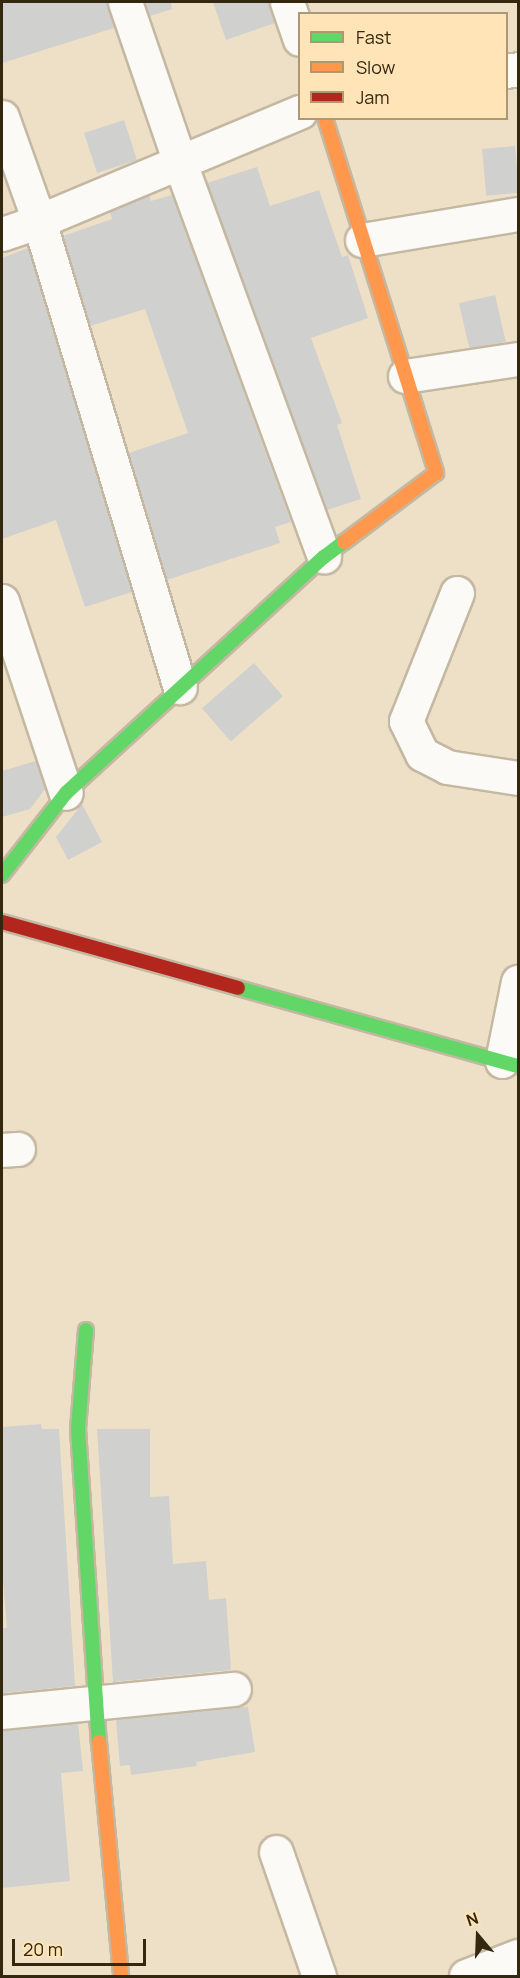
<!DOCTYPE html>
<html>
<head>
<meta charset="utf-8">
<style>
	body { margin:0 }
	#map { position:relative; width:520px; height:1978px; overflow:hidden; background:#eee0c6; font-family:Manrope,sans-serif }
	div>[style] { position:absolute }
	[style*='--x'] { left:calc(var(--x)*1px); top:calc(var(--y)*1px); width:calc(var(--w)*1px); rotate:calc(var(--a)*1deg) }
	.building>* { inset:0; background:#d0d0cf; transform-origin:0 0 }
	.roads { filter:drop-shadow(2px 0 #c4b8a2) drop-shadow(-2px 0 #c4b8a2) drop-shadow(0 2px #c4b8a2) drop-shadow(0 -2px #c4b8a2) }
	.street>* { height:33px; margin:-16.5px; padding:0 16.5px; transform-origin:16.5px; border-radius:16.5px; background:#fcfaf6 }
	.fast>* { height:14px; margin:-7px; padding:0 7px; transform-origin:7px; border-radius:7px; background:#63d668 }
	.slow>* { height:14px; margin:-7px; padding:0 7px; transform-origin:7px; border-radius:7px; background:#ff974d }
	.jam>* { height:14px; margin:-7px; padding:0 7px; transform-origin:7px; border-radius:7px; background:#b3261e }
	span { translate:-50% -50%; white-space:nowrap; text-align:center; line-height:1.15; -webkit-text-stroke:6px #fee4b6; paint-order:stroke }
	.frame { position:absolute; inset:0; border:3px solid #342710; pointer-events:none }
	.legend { position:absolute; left:298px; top:12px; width:210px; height:108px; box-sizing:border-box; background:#fee4b6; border:2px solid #ad9874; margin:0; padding:8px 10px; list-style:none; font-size:18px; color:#342710 }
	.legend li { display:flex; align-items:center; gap:12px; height:30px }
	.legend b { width:30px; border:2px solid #ad9874 }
	.north { position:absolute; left:448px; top:1906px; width:60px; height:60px; -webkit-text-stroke:4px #fee4b6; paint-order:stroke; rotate:341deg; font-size:16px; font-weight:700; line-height:24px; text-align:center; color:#342710 }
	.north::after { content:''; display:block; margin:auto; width:21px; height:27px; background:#342710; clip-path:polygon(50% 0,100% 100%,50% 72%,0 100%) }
	.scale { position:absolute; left:12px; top:1939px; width:134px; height:27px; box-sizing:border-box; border:3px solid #342710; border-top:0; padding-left:8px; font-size:18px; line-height:21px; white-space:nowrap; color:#342710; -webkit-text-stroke:4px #fee4b6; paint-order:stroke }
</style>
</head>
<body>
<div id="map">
	<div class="building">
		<i style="clip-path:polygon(2px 2px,107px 2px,114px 28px,2px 63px)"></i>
		<i style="clip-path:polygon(145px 2px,171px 2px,172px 9px,150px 16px)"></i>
		<i style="clip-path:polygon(213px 2px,269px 2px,275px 23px,226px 40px)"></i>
		<i style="left:124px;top:120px;width:42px;height:42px;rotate:72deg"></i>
		<i style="left:515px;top:146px;width:47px;height:33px;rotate:85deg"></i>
		<i style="clip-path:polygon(257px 167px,270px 206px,319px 190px,342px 257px,348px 255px,368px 318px,311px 338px,342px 423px,337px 425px,361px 499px,327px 510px,207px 183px)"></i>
		<i style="clip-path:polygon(149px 195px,151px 201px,172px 195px,291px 522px,275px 527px,280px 543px,167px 580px,129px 453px,188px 433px,145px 309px,90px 326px,63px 236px,112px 219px,110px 212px)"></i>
		<i style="clip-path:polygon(28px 248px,132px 592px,85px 607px,56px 520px,2px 539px,2px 258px)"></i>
		<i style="left:495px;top:295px;width:48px;height:37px;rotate:77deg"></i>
		<i style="left:254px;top:663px;width:44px;height:69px;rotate:49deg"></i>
		<i style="clip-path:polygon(36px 761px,45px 789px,30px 809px,2px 817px,2px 771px)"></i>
		<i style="clip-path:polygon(82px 804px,102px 842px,68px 860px,56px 837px)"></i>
		<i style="clip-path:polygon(41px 1424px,42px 1429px,59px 1429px,75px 1686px,2px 1693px,2px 1628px,7px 1628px,2px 1568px,2px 1427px)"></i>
		<i style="clip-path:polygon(97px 1429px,150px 1429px,150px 1497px,169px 1496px,173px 1564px,206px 1561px,209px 1600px,226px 1598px,231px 1670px,113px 1682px)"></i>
		<i style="clip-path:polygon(248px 1707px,255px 1752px,196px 1762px,197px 1766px,131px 1775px,130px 1765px,120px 1766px,116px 1720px)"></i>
		<i style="clip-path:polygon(78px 1723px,83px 1771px,61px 1773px,70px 1881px,2px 1888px,2px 1730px)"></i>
	</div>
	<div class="roads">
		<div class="street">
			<i style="--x:125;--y:2;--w:170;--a:71.1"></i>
			<i style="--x:180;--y:163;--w:419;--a:69.9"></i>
			<i style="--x:287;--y:2;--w:39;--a:71"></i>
			<i style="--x:506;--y:71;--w:12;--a:-9"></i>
			<i style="--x:2;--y:117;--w:110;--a:70.4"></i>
			<i style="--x:39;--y:221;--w:487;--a:73.2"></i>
			<i style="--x:2;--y:234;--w:39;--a:-19"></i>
			<i style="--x:39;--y:221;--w:283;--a:-22.7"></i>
			<i style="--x:362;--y:240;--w:158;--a:-9.5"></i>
			<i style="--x:405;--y:376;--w:114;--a:-8.6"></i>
			<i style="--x:457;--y:593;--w:138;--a:111.7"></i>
			<i style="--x:406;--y:721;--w:37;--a:64"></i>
			<i style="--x:422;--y:754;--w:28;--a:27"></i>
			<i style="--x:447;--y:767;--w:72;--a:8.8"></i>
			<i style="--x:2;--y:601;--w:202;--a:71.6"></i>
			<i style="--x:502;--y:1061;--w:81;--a:-78.6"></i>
			<i style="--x:2;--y:1150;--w:16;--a:-4"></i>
			<i style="--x:2;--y:1712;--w:233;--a:-5.7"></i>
			<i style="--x:276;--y:1852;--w:131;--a:70.9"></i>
			<i style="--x:466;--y:1976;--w:56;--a:-21"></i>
		</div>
		<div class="fast">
			<i style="--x:2;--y:875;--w:104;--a:-52"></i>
			<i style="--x:66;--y:793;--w:350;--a:-42.5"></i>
			<i style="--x:324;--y:557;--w:25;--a:-37"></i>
			<i style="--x:238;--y:988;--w:291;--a:15.6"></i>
			<i style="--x:86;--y:1330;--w:99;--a:94.6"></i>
			<i style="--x:78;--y:1429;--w:314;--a:86.2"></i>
		</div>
		<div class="slow">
			<i style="--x:325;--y:118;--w:372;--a:72.6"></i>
			<i style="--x:436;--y:473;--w:115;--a:143.1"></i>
			<i style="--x:99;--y:1742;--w:235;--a:84.6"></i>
		</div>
		<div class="jam">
			<i style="--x:2;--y:922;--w:245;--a:15.6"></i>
		</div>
	</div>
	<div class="frame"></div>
	<ul class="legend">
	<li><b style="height:8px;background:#63d668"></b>Fast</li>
	<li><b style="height:8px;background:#ff974d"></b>Slow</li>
	<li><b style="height:8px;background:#b3261e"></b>Jam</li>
	</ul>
	<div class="north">N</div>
	<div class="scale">20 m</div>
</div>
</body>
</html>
